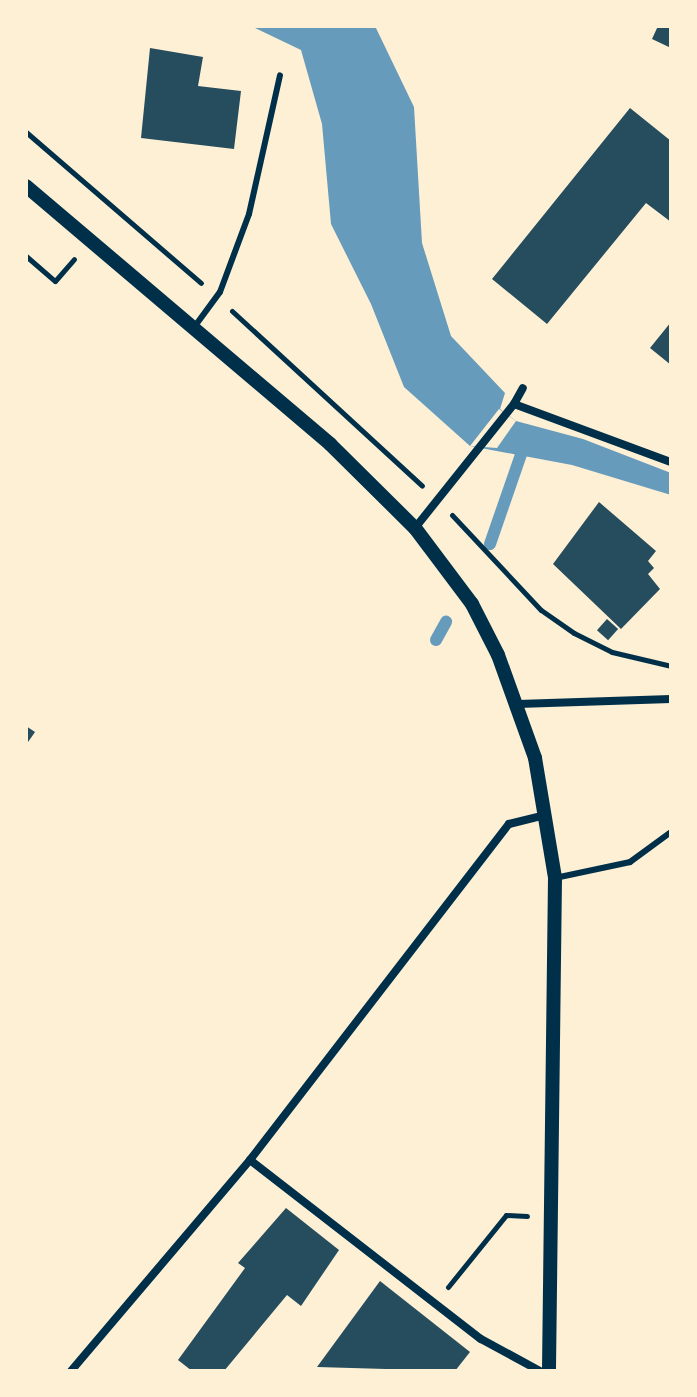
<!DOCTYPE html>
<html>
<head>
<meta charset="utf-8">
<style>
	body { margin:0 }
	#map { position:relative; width:697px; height:1397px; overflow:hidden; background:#fdf0d5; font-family:Merriweather,serif }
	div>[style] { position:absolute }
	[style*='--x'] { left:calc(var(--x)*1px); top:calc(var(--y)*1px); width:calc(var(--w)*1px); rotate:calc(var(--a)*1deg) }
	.water>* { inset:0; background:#669bbc }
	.pier>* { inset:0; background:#fdf0d5 }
	.stream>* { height:12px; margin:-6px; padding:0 6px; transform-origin:6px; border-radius:6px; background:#669bbc }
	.building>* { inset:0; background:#264d5e; transform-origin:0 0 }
	.path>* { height:5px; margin:-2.5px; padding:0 2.5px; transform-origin:2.5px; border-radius:2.5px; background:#003049 }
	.service>* { height:6px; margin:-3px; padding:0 3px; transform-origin:3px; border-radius:3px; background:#003049 }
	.minor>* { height:8px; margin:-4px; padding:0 4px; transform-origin:4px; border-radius:4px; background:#003049 }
	.tertiary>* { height:14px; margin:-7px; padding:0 7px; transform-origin:7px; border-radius:7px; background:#003049 }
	span { translate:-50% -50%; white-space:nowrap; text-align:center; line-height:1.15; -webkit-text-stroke:8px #fdf0d5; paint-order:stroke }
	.frame { position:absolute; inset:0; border:28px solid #fdf0d5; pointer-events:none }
</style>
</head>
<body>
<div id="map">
	<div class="water">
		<i style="clip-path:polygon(251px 26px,375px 26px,414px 107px,422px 243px,451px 336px,505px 393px,500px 409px,516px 421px,583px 439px,671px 473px,671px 495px,572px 465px,470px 446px,404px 387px,371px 304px,331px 224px,322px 124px,301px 50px)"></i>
	</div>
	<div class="pier">
		<i style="clip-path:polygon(499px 409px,516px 421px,497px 448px,470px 446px)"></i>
	</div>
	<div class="stream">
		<i style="--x:490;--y:544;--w:107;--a:-70.9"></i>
		<i style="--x:436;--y:640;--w:21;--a:-61"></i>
	</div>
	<div class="building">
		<i style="clip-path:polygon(658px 26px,671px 26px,671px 48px,652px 39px)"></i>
		<i style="clip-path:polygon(150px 48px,203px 57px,198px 86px,241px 91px,234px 149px,141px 138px)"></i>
		<i style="clip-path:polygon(630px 108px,671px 141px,671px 222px,646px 203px,547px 324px,492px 279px)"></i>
		<i style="clip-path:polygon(671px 322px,671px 365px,650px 348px)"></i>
		<i style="clip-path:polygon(599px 502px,656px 551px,648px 561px,654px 568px,648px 574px,660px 589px,621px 629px,553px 564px)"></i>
		<i style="left:607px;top:619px;width:15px;height:15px;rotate:42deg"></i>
		<i style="clip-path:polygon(26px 726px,35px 732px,26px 745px)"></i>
		<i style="clip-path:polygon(286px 1208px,339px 1250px,301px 1306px,287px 1295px,224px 1371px,192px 1371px,178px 1360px,245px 1268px,238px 1263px)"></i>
		<i style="clip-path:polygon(380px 1281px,470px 1352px,455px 1371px,317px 1367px)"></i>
	</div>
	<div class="path">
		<i style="--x:26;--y:132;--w:231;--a:40.8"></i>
		<i style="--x:26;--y:256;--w:38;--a:41"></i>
		<i style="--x:55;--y:281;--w:29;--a:-49"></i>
		<i style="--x:232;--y:311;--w:258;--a:42.6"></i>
		<i style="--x:452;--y:515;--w:130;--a:46.9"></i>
		<i style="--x:541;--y:610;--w:40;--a:34.9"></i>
		<i style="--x:574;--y:633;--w:42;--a:26.6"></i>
		<i style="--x:612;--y:652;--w:61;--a:13.3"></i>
		<i style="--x:448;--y:1287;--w:92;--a:-51.1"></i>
		<i style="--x:506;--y:1215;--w:21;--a:3"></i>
	</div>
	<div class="service">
		<i style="--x:195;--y:326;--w:42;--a:-53.7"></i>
		<i style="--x:220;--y:292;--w:83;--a:-69.6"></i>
		<i style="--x:249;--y:214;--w:142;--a:-77.4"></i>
		<i style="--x:555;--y:878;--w:77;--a:-12"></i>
		<i style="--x:630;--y:862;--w:51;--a:-36.2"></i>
	</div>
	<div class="minor">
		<i style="--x:514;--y:404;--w:18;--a:-61"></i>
		<i style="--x:415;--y:528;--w:159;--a:-51.4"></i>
		<i style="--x:514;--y:404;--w:167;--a:20.3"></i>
		<i style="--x:518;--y:704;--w:153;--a:-1.9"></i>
		<i style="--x:250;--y:1160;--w:292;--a:37.8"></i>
		<i style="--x:481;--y:1339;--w:67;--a:28.5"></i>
		<i style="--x:71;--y:1371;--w:277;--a:-49.7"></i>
		<i style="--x:250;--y:1160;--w:424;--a:-52.4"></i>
		<i style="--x:509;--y:824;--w:38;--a:-14"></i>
	</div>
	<div class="tertiary">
		<i style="--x:26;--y:186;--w:399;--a:40.3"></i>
		<i style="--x:330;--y:444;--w:120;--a:44.7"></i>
		<i style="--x:415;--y:528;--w:95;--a:53.1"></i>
		<i style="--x:472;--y:604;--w:57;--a:63"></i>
		<i style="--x:498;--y:655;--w:109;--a:70.2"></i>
		<i style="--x:535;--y:758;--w:122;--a:80.5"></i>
		<i style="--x:555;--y:878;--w:493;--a:90.7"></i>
	</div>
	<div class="frame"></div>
</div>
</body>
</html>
